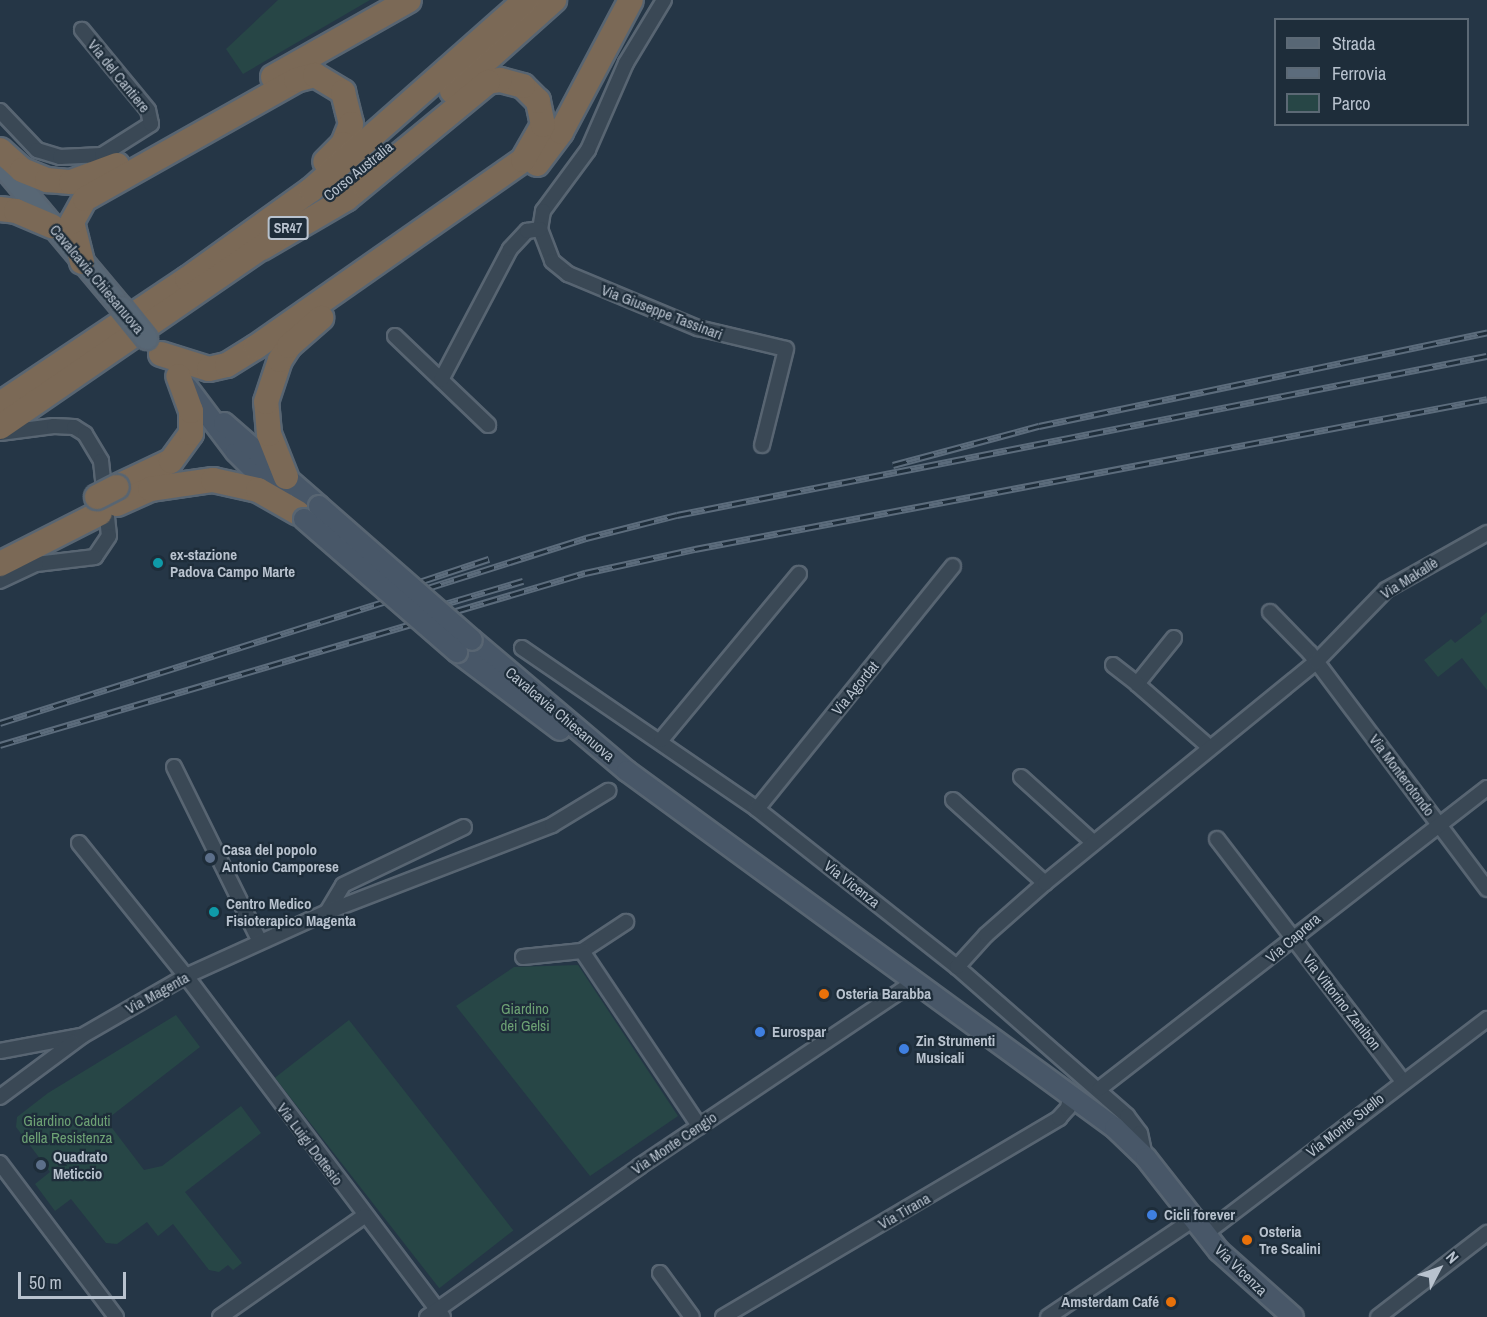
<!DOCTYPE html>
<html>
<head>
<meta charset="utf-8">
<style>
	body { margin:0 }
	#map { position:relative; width:1487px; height:1317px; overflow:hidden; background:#253646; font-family:"Archivo Narrow",sans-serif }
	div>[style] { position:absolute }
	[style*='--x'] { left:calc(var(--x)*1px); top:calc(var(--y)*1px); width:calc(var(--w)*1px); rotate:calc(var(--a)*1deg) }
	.green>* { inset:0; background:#274646; transform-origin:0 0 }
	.roads { filter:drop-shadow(2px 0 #586572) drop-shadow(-2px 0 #586572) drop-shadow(0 2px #586572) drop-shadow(0 -2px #586572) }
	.street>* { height:14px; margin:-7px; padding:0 7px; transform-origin:7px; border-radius:7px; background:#3a4855 }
	.secondary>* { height:20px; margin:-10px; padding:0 10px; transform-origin:10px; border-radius:10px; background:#485768 }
	.primary>* { height:21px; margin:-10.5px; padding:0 10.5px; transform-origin:10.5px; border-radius:10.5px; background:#586775 }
	.highway>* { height:24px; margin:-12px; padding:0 12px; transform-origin:12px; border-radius:12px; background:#7b6956 }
	.rail>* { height:7px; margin-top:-3.5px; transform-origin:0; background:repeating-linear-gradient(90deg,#1e2d3a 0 14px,#5c6c7c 0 28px); box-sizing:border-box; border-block:2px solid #5c6c7c }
	.bridges { filter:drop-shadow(2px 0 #586572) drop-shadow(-2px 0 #586572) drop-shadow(0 2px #586572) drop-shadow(0 -2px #586572) }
	.secondary-bridge>* { height:20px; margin:-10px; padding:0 10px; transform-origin:10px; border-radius:10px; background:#485768 }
	.primary-bridge>* { height:21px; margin:-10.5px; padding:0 10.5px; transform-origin:10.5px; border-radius:10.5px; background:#586775 }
	.highway-bridge>* { height:24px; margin:-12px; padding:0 12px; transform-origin:12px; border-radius:12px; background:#7b6956 }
	.dots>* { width:16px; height:16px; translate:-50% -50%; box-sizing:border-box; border:3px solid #1e2d3a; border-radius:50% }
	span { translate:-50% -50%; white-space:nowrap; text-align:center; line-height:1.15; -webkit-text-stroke:4.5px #1e2d3a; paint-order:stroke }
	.shield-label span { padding:2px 4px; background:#1e2d3a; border:2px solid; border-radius:4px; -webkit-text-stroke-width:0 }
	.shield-label { font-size:14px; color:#b8c2ce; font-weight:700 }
	.street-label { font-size:15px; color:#b8c2ce }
	.poi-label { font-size:15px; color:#b8c2ce; font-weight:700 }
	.left { translate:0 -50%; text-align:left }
	.right { translate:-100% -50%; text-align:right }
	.park-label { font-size:15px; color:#6da174 }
	.legend { position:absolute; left:1274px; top:18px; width:195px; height:108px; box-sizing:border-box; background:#1e2d3a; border:2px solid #5c6975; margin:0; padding:8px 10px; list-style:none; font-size:18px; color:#b8c2ce }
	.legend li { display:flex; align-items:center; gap:12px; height:30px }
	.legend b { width:30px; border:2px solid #5c6975 }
	.north { position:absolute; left:1409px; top:1239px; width:60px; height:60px; -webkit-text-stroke:4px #1e2d3a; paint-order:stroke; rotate:49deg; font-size:16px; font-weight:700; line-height:24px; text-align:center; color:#b8c2ce }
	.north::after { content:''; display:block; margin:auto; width:21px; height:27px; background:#b8c2ce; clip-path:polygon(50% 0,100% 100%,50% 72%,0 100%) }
	.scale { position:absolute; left:18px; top:1272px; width:108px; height:27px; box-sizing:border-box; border:3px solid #b8c2ce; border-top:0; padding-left:8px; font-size:18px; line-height:21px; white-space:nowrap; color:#b8c2ce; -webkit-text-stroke:4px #1e2d3a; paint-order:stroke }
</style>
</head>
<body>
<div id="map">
	<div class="green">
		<i style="clip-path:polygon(278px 0,370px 0,243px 74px,226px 49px)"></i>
		<i style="clip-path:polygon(1487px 612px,1487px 690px,1462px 658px,1438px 677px,1424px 660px,1451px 639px,1455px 643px,1482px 622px,1480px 618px)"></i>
		<i style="clip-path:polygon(578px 965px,678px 1116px,590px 1176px,456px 1006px,514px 967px)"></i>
		<i style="clip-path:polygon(176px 1015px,200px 1047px,106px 1120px,144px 1170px,162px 1166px,241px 1106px,261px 1133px,185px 1192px,242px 1263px,233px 1270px,228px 1265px,219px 1272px,209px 1270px,173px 1224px,158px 1236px,147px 1222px,117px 1244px,106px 1243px,71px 1199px,55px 1211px,35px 1184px,50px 1172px,16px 1127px,17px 1117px,48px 1093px)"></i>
		<i style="left:349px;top:1020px;width:267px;height:94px;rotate:52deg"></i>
	</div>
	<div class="roads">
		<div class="street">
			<i style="--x:664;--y:0;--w:74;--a:121.1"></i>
			<i style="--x:626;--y:63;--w:95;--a:113.6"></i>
			<i style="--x:588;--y:150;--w:76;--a:126.4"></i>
			<i style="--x:543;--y:211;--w:18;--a:99"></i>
			<i style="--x:540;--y:229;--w:34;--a:69"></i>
			<i style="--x:552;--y:261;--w:21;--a:39"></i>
			<i style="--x:568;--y:274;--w:141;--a:22.6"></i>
			<i style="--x:698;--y:328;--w:90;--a:13.4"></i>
			<i style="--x:786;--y:349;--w:99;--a:104"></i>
			<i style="--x:0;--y:111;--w:54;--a:46.5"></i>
			<i style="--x:37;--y:150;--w:24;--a:17"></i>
			<i style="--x:60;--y:157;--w:42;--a:-2.7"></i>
			<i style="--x:102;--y:155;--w:58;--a:-32.3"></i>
			<i style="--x:151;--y:124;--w:14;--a:-102"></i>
			<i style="--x:148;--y:110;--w:104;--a:-129.5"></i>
			<i style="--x:395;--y:336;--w:129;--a:43.7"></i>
			<i style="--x:441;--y:380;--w:148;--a:-62.2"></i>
			<i style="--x:510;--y:249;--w:25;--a:-47"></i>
			<i style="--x:527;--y:231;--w:13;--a:-9"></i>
			<i style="--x:0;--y:433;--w:54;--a:-7.4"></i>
			<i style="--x:54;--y:426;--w:20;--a:3"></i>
			<i style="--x:74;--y:427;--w:13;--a:32"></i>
			<i style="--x:85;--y:434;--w:31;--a:59"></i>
			<i style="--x:101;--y:461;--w:75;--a:83.9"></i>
			<i style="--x:109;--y:536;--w:25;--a:124"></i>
			<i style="--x:95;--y:557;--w:59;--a:173.2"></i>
			<i style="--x:36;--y:564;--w:40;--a:155"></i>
			<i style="--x:1270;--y:612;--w:57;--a:45.7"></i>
			<i style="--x:1310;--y:653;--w:295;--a:53.1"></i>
			<i style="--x:1174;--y:638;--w:59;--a:128.8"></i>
			<i style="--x:1137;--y:684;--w:94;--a:41.1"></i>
			<i style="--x:522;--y:648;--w:285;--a:34.4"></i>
			<i style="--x:757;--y:809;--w:255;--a:38.3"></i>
			<i style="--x:957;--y:967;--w:226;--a:41.2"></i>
			<i style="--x:1127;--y:1116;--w:21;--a:53"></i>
			<i style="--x:1140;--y:1133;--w:24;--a:78"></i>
			<i style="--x:1113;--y:665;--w:31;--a:38"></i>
			<i style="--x:661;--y:740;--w:216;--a:-50.3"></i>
			<i style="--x:174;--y:767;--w:193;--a:63.8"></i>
			<i style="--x:1021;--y:777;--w:98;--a:42.1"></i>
			<i style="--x:953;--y:800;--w:124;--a:42.1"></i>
			<i style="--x:757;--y:809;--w:312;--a:-51.1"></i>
			<i style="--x:1217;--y:839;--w:304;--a:52.5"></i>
			<i style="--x:79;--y:843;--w:171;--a:51.2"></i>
			<i style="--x:186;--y:976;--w:427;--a:53"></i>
			<i style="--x:327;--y:912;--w:31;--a:-59"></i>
			<i style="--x:343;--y:885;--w:134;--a:-25.6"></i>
			<i style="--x:582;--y:951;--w:53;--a:-33.4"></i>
			<i style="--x:523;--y:957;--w:59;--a:-5.8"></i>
			<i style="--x:582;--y:951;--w:211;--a:56.2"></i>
			<i style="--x:957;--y:967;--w:43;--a:-47.8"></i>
			<i style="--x:986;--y:935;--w:79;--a:-41.4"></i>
			<i style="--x:1045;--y:883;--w:350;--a:-39.2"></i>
			<i style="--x:1316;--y:662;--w:100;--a:-45.8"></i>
			<i style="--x:1386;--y:590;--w:116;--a:-29.4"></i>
			<i style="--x:0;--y:1051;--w:81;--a:-10.6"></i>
			<i style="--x:1099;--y:1089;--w:491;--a:-37.8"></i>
			<i style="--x:0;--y:1097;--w:102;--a:-36.6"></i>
			<i style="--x:82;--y:1036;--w:120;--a:-30"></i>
			<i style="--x:186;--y:976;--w:155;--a:-24.4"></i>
			<i style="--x:327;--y:912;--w:241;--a:-21.1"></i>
			<i style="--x:552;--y:825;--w:66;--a:-31.3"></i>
			<i style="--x:0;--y:1163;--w:193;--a:53"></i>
			<i style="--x:1205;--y:1234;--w:355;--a:-37.3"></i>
			<i style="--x:660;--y:1273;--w:54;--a:54"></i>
			<i style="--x:220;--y:1317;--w:176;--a:-35"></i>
			<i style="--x:427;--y:1317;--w:261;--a:-35.3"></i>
			<i style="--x:640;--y:1166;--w:331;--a:-33.9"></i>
			<i style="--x:723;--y:1317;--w:391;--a:-30.6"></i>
			<i style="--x:1059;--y:1118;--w:13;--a:-48"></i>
			<i style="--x:1068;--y:1108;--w:15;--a:-79"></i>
			<i style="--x:1048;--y:1317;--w:176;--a:-33.9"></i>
			<i style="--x:1378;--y:1317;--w:138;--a:-37.6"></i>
		</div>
		<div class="secondary">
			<i style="--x:187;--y:387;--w:81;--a:53"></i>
			<i style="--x:236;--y:452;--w:64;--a:45"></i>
			<i style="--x:224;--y:423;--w:126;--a:41.1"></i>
			<i style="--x:472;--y:640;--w:203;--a:40.2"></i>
			<i style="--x:627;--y:771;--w:605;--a:36.19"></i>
			<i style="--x:1115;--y:1128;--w:43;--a:44.1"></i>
			<i style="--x:1146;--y:1158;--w:118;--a:51.9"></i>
			<i style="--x:1219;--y:1251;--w:99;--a:41.7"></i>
			<i style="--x:457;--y:652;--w:129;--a:37.1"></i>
		</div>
		<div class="primary">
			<i style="--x:0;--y:163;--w:188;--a:50"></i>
		</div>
		<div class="highway">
			<i style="--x:273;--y:77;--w:156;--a:-29.5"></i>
			<i style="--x:452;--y:91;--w:137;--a:-41.7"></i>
			<i style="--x:0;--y:150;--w:30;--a:42"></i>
			<i style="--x:22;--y:170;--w:27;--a:22"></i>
			<i style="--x:47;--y:180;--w:24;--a:5"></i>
			<i style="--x:71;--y:182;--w:49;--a:-20.3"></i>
			<i style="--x:537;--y:164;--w:40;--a:-53"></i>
			<i style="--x:561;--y:132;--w:149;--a:-62.1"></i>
			<i style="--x:0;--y:209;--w:16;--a:7"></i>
			<i style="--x:16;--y:211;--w:39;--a:23"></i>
			<i style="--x:82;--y:262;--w:41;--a:-104"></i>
			<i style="--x:72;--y:222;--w:26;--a:-61"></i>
			<i style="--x:85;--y:199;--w:242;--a:-29.4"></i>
			<i style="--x:296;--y:80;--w:20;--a:-15"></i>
			<i style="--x:315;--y:75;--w:33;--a:31"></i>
			<i style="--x:343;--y:92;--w:33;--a:76"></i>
			<i style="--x:351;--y:124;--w:22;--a:112"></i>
			<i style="--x:343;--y:144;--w:25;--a:135"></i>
			<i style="--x:161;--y:354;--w:50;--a:17.4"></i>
			<i style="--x:209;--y:369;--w:18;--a:-13"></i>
			<i style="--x:227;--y:365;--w:34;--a:-32"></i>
			<i style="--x:256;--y:347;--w:326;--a:-35"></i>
			<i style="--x:523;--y:160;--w:40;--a:-60.3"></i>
			<i style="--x:543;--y:125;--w:25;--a:-102"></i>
			<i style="--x:538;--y:101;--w:21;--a:-135"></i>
			<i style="--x:523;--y:86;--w:24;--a:-165"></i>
			<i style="--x:500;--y:80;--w:12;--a:171"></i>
			<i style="--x:488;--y:82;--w:184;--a:140.5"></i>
			<i style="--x:346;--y:199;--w:97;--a:149.7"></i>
			<i style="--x:0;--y:404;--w:225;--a:-33.8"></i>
			<i style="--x:187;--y:279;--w:153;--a:-35.7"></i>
			<i style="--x:311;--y:190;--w:287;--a:-41.5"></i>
			<i style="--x:0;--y:427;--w:334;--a:-34.5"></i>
			<i style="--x:286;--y:477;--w:46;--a:-111.6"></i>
			<i style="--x:269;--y:434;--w:32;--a:-95"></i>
			<i style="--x:266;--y:402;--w:44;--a:-71.6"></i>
			<i style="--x:280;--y:360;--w:17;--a:-57"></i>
			<i style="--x:289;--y:346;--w:43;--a:-41.2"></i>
			<i style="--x:120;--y:485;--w:56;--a:-25.2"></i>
			<i style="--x:171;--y:461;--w:34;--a:-54"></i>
			<i style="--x:191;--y:433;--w:22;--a:-90"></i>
			<i style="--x:191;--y:411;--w:37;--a:-110"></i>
			<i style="--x:117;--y:504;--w:36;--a:-24"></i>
			<i style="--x:150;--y:489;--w:64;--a:-8.1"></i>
			<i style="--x:213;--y:480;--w:46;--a:12.5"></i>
			<i style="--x:258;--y:490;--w:46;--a:29.9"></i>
			<i style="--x:0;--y:564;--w:112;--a:-27"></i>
		</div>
	</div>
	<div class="rail">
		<i style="--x:893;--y:465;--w:151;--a:-15"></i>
		<i style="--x:1039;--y:426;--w:458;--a:-11.8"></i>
		<i style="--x:395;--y:590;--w:99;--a:-18.3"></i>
		<i style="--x:431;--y:608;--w:96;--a:-16.4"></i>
		<i style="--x:0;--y:723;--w:615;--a:-17.52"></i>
		<i style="--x:586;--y:538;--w:94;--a:-14.2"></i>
		<i style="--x:677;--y:515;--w:825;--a:-11.11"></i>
		<i style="--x:0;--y:745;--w:610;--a:-16.38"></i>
		<i style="--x:585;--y:573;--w:113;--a:-12.3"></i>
		<i style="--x:695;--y:549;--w:806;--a:-10.72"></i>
	</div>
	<div class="bridges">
		<div class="secondary-bridge">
			<i style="--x:319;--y:506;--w:203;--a:41.2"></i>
			<i style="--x:304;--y:519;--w:203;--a:41"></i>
		</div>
		<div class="primary-bridge">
			<i style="--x:121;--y:307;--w:40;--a:51"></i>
		</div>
		<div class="highway-bridge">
			<i style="--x:97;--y:497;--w:22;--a:-27"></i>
		</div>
	</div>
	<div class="dots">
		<i style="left:158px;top:563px;background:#0f9aa8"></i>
		<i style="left:210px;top:858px;background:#5c6f8a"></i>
		<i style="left:214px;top:912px;background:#0f9aa8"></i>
		<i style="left:824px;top:994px;background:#e8710a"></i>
		<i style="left:760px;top:1032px;background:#3f7fe0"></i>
		<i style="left:904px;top:1049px;background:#3f7fe0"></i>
		<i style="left:41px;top:1165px;background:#5c6f8a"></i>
		<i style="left:1152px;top:1215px;background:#3f7fe0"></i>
		<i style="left:1247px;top:1240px;background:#e8710a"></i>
		<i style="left:1171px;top:1302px;background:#e8710a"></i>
	</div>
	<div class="shield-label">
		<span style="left:288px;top:228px">SR47</span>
	</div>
	<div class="street-label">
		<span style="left:119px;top:76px;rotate:51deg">Via del Cantiere</span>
		<span style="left:358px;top:171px;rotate:-39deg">Corso Australia</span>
		<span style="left:97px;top:279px;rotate:50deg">Cavalcavia Chiesanuova</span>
		<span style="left:662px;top:312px;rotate:21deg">Via Giuseppe Tassinari</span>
		<span style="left:1409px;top:578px;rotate:-32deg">Via Makallè</span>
		<span style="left:855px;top:688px;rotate:-51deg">Via Agordat</span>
		<span style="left:560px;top:714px;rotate:40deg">Cavalcavia Chiesanuova</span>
		<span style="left:1402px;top:775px;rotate:53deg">Via Monterotondo</span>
		<span style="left:852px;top:884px;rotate:38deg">Via Vicenza</span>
		<span style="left:1293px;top:938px;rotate:-41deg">Via Caprera</span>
		<span style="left:157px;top:993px;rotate:-29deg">Via Magenta</span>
		<span style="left:1342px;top:1002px;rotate:52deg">Via Vittorino Zanibon</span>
		<span style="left:1345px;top:1125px;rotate:-38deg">Via Monte Suello</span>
		<span style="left:674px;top:1143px;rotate:-34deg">Via Monte Cengio</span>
		<span style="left:310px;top:1144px;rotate:53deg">Via Luigi Dottesio</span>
		<span style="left:904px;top:1211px;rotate:-30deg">Via Tirana</span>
		<span style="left:1241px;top:1270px;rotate:44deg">Via Vicenza</span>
	</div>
	<div class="poi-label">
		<span class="left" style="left:170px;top:563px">ex-stazione<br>Padova Campo Marte</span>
		<span class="left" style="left:222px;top:858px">Casa del popolo<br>Antonio Camporese</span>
		<span class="left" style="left:226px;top:912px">Centro Medico<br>Fisioterapico Magenta</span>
		<span class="left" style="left:836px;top:994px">Osteria Barabba</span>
		<span class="left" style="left:772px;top:1032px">Eurospar</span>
		<span class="left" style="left:916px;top:1049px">Zin Strumenti<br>Musicali</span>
		<span class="left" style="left:53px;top:1165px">Quadrato<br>Meticcio</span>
		<span class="left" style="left:1164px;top:1215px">Cicli forever</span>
		<span class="left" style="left:1259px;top:1240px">Osteria<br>Tre Scalini</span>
		<span class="right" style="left:1159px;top:1302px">Amsterdam Café</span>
	</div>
	<div class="park-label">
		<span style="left:525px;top:1017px">Giardino<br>dei Gelsi</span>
		<span style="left:67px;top:1129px">Giardino Caduti<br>della Resistenza</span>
	</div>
	<ul class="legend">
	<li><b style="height:8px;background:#586775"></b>Strada</li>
	<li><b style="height:8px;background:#5c6c7c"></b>Ferrovia</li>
	<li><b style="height:16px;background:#274646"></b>Parco</li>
	</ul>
	<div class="north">N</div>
	<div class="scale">50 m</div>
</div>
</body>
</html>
